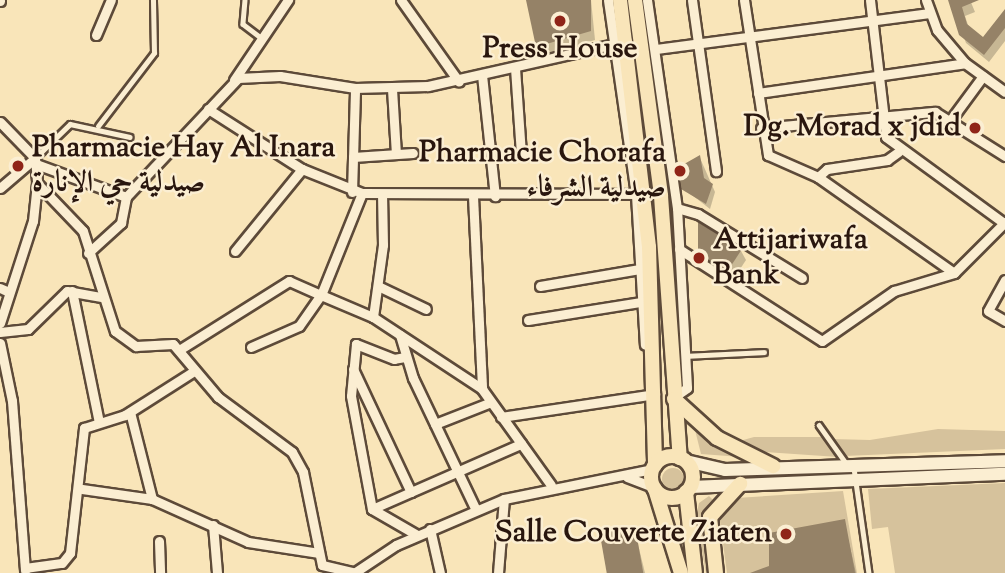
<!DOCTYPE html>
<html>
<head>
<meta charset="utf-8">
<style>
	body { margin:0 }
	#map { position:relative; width:1005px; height:573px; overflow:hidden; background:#f9e5b9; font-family:"Sorts Mill Goudy",Amiri,serif }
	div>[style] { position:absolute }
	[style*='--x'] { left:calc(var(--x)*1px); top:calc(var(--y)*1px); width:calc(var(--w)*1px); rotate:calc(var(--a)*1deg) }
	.green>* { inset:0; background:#d6c29c }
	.round { border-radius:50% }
	.shadow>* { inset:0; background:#0003 }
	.building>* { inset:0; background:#958267; transform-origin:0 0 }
	.roads { filter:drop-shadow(2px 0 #5d4a39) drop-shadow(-2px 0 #5d4a39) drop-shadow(0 2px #5d4a39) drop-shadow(0 -2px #5d4a39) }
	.lane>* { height:4.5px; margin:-2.25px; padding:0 2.25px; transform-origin:2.25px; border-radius:2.25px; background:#fbeed2 }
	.street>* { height:9px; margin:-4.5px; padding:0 4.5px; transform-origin:4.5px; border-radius:4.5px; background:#fbeed2 }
	.secondary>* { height:12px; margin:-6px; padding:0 6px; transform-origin:6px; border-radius:6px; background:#fbeed2 }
	.primary>* { height:14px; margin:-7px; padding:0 7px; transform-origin:7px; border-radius:7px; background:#f9e5b9 }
	.primary>.ring { margin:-7px; padding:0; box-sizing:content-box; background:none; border:14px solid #f9e5b9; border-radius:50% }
	.dots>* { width:19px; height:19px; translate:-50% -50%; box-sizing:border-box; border:4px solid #fbeed2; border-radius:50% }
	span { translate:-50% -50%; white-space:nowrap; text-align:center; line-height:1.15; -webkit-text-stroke:5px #fbeed2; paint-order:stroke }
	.poi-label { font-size:30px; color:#29160e; font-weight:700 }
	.right { translate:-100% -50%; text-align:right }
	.left { translate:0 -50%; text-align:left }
</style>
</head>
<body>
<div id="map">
	<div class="green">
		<i style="clip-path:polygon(691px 414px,741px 457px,701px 454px)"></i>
		<i style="clip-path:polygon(938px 429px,1005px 431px,1005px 449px,845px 456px,832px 439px,870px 440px)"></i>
		<i style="clip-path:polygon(754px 437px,823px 437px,838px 457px,765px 452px,736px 442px)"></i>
		<i class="round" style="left:662px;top:468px;width:22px;height:22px"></i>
		<i style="clip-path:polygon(1005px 483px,1005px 573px,895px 573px,888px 527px,872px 529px,868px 489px)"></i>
		<i style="clip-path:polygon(843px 491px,857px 573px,727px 573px,720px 521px,736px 498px)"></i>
		<i style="clip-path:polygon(709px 496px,713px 500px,704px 519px,712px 573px,706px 573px,696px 517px,699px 503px)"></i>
	</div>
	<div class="shadow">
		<i style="clip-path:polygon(527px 0,591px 0,595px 40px,543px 56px)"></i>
		<i style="clip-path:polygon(950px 0,970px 0,975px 12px,965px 16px,969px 28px,983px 39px,1005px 11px,1005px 41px,989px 62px,966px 43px)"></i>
		<i style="clip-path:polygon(700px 158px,715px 192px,710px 209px,683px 188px)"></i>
		<i style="clip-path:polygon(741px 251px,746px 260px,733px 280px,700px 253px)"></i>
		<i style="clip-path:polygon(844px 521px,856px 573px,763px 573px,770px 567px)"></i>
		<i style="clip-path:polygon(634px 528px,645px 573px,609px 573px)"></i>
	</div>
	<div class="building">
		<i style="clip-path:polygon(526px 0,591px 0,591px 31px,536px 47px)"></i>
		<i style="clip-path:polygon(948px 0,979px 0,962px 7px,967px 24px,983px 37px,1005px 9px,1005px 28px,984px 55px,959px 35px)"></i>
		<i style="clip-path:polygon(700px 155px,704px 178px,713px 184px,706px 204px,681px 189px,679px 167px)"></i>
		<i style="clip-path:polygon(698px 222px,742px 249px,727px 272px,698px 253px)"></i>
		<i style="clip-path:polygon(845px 519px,855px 573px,750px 573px,769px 566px,769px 533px)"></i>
		<i style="left:635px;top:526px;width:48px;height:36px;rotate:80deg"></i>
	</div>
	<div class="roads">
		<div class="lane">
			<i style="--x:245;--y:0;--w:24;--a:95"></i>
			<i style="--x:243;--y:24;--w:21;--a:37"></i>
			<i style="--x:98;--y:126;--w:92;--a:-52.5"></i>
			<i style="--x:154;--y:53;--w:53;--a:-91.1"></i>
			<i style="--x:36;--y:157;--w:47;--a:-44.1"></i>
			<i style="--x:70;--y:124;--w:61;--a:12.2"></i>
			<i style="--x:686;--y:356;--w:78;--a:-2.9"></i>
			<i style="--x:819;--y:425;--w:47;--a:54.6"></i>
			<i style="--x:854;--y:468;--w:106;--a:81.9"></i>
		</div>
		<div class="street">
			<i style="--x:401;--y:0;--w:100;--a:54.7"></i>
			<i style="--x:608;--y:0;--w:197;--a:81.8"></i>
			<i style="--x:636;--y:195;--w:150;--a:86.6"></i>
			<i style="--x:647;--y:0;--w:210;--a:81.8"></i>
			<i style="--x:677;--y:208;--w:180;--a:86.8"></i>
			<i style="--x:687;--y:388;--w:16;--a:145"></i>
			<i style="--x:692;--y:0;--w:173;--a:82"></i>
			<i style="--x:744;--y:0;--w:157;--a:81.2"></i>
			<i style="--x:768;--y:155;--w:55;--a:23.7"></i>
			<i style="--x:818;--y:177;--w:166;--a:35.2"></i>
			<i style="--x:870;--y:0;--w:138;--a:83.3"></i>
			<i style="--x:886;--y:137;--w:146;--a:36.1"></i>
			<i style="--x:926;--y:0;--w:32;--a:70"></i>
			<i style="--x:937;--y:30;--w:43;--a:49.7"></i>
			<i style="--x:965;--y:63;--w:49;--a:35.9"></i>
			<i style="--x:0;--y:1;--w:1;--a:-90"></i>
			<i style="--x:96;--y:35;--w:38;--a:-67"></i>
			<i style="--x:656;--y:49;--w:274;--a:-7.5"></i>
			<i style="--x:515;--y:68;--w:85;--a:86"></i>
			<i style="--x:521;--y:153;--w:13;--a:13"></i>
			<i style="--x:482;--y:75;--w:122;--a:83.9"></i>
			<i style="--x:234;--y:80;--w:97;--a:-56"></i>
			<i style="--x:392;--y:89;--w:65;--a:86.5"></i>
			<i style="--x:758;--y:93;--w:209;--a:-8.2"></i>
			<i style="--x:208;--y:109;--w:112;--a:32.6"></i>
			<i style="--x:302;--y:169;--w:65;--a:21.8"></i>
			<i style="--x:362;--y:193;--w:282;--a:0.2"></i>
			<i style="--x:952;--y:118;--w:52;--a:-53.6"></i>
			<i style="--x:0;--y:122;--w:50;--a:45.8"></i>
			<i style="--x:35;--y:158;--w:25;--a:85"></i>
			<i style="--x:37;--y:183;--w:66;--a:46.2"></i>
			<i style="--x:83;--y:231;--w:105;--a:72.3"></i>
			<i style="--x:115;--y:331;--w:26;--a:36"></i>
			<i style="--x:136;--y:346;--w:37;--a:-3"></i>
			<i style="--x:173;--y:344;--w:70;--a:49.7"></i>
			<i style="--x:218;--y:397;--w:92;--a:36.6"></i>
			<i style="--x:292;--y:452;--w:23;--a:61"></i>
			<i style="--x:303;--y:472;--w:95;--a:78.5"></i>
			<i style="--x:322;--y:565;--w:37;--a:13"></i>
			<i style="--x:761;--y:128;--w:175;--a:-5.3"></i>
			<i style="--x:935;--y:112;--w:83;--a:32.2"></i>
			<i style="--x:353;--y:157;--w:60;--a:-3.8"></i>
			<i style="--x:36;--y:164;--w:96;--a:20.1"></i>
			<i style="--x:126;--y:197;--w:163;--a:-46.7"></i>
			<i style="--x:238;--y:78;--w:42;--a:-2.7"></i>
			<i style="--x:280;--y:76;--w:76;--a:9.1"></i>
			<i style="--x:355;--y:88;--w:73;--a:-1.6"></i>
			<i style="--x:428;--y:86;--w:204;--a:-12.7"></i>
			<i style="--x:818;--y:177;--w:12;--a:-42"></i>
			<i style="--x:827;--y:169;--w:61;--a:-8.5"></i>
			<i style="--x:887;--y:160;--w:14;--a:-36"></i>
			<i style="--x:0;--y:188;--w:46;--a:-40.6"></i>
			<i style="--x:352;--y:192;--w:104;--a:-88.3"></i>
			<i style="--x:473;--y:196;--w:193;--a:87.3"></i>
			<i style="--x:677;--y:208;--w:22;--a:16"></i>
			<i style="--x:698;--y:214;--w:122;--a:31.6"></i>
			<i style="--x:679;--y:249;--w:170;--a:32.8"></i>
			<i style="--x:822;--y:341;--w:88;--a:-34.8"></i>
			<i style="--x:894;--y:291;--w:63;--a:-16.7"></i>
			<i style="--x:954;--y:273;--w:72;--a:-45"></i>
			<i style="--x:235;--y:251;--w:106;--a:-50.7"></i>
			<i style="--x:88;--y:253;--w:45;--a:-42.3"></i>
			<i style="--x:121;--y:223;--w:26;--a:-79"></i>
			<i style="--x:1005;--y:280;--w:35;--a:119"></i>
			<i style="--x:988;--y:311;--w:20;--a:30"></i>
			<i style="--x:378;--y:286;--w:53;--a:25.6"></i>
			<i style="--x:540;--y:286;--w:107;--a:-9.7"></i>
			<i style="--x:0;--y:288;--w:10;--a:24"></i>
			<i style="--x:72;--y:291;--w:134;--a:78.4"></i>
			<i style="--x:373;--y:317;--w:73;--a:-82.1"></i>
			<i style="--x:383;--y:245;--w:50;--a:-91.1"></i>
			<i style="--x:528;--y:320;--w:121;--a:-9.1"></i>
			<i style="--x:0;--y:323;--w:107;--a:-72.1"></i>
			<i style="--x:33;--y:221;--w:38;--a:-84"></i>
			<i style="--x:0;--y:332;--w:28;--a:-6"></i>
			<i style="--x:28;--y:329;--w:54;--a:-44.3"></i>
			<i style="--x:67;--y:291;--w:35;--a:10"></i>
			<i style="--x:400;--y:335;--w:45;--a:73.2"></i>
			<i style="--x:413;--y:378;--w:146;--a:64.5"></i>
			<i style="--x:0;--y:343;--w:59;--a:78.3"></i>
			<i style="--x:12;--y:401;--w:170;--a:85.6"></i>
			<i style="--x:251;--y:347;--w:52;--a:-23.6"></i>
			<i style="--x:299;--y:326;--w:38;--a:-55"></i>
			<i style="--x:321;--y:295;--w:56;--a:22.9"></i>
			<i style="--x:373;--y:317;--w:131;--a:33.4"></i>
			<i style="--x:482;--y:389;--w:118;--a:54.3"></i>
			<i style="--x:179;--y:350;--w:130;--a:-32.1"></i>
			<i style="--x:289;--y:281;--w:35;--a:24"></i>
			<i style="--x:321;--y:295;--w:110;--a:-68.1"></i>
			<i style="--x:405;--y:357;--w:11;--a:170"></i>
			<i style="--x:394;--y:359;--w:41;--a:-158.5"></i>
			<i style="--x:356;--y:344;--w:52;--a:95.5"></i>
			<i style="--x:351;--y:396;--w:115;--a:79.5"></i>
			<i style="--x:372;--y:509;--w:52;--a:30"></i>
			<i style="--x:353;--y:369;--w:136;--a:64.8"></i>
			<i style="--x:130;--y:412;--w:90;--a:75.8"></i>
			<i style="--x:501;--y:417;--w:156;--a:-8.5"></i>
			<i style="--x:435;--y:424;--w:60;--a:-21.4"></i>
			<i style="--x:627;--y:477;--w:28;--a:21"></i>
			<i style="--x:82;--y:489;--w:71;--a:8.1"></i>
			<i style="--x:152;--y:499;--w:105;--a:24.1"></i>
			<i style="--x:248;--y:542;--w:72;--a:8.8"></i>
			<i style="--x:372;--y:509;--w:163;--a:-23.6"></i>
			<i style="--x:213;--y:525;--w:48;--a:85.2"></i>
			<i style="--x:430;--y:529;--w:45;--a:77.2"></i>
			<i style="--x:159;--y:541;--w:32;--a:88"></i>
			<i style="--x:25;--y:568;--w:37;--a:-8"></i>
			<i style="--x:62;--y:563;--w:13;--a:-51"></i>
			<i style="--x:70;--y:553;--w:126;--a:-83.6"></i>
			<i style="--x:84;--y:428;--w:43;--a:-17.6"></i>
			<i style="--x:125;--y:415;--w:82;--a:-32.5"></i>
			<i style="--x:354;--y:573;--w:50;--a:-33.7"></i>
			<i style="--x:396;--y:545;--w:117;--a:-23.1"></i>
			<i style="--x:504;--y:499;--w:152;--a:-11.4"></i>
			<i style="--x:498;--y:573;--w:74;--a:-85.4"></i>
		</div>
		<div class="secondary">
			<i style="--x:686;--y:461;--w:40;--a:13"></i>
			<i style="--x:725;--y:470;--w:280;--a:-1.8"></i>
			<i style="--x:691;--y:487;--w:314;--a:-2.4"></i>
		</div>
		<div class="primary">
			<i style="--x:620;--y:0;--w:249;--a:83.3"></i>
			<i style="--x:649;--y:247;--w:218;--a:88.4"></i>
			<i style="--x:635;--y:0;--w:198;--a:82.4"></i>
			<i style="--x:661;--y:196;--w:263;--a:85.9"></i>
			<i style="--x:674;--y:399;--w:58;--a:42.2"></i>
			<i style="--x:717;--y:438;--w:63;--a:26.6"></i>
			<i class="ring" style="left:651px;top:456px;width:28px;height:28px"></i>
			<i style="--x:655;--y:489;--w:88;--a:72.8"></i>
			<i style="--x:686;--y:492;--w:81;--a:83.7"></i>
			<i style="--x:716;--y:573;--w:56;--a:-96.1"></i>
			<i style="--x:710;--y:517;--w:45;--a:-47.7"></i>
		</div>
	</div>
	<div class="dots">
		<i style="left:560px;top:21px;background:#8f2418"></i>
		<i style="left:975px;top:128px;background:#8f2418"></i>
		<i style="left:18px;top:166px;background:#8f2418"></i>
		<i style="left:680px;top:171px;background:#8f2418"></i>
		<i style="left:699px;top:258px;background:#8f2418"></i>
		<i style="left:786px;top:534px;background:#8f2418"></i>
	</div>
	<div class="poi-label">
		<span style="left:560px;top:50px">Press House</span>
		<span class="right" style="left:961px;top:128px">Dg. Morad x jdid</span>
		<span class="left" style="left:32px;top:166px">Pharmacie Hay Al Inara<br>صيدلية حي الإنارة</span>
		<span class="right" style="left:666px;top:171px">Pharmacie Chorafa<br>صيدلية الشرفاء</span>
		<span class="left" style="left:713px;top:258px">Attijariwafa<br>Bank</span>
		<span class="right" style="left:772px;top:534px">Salle Couverte Ziaten</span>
	</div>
</div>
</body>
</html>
